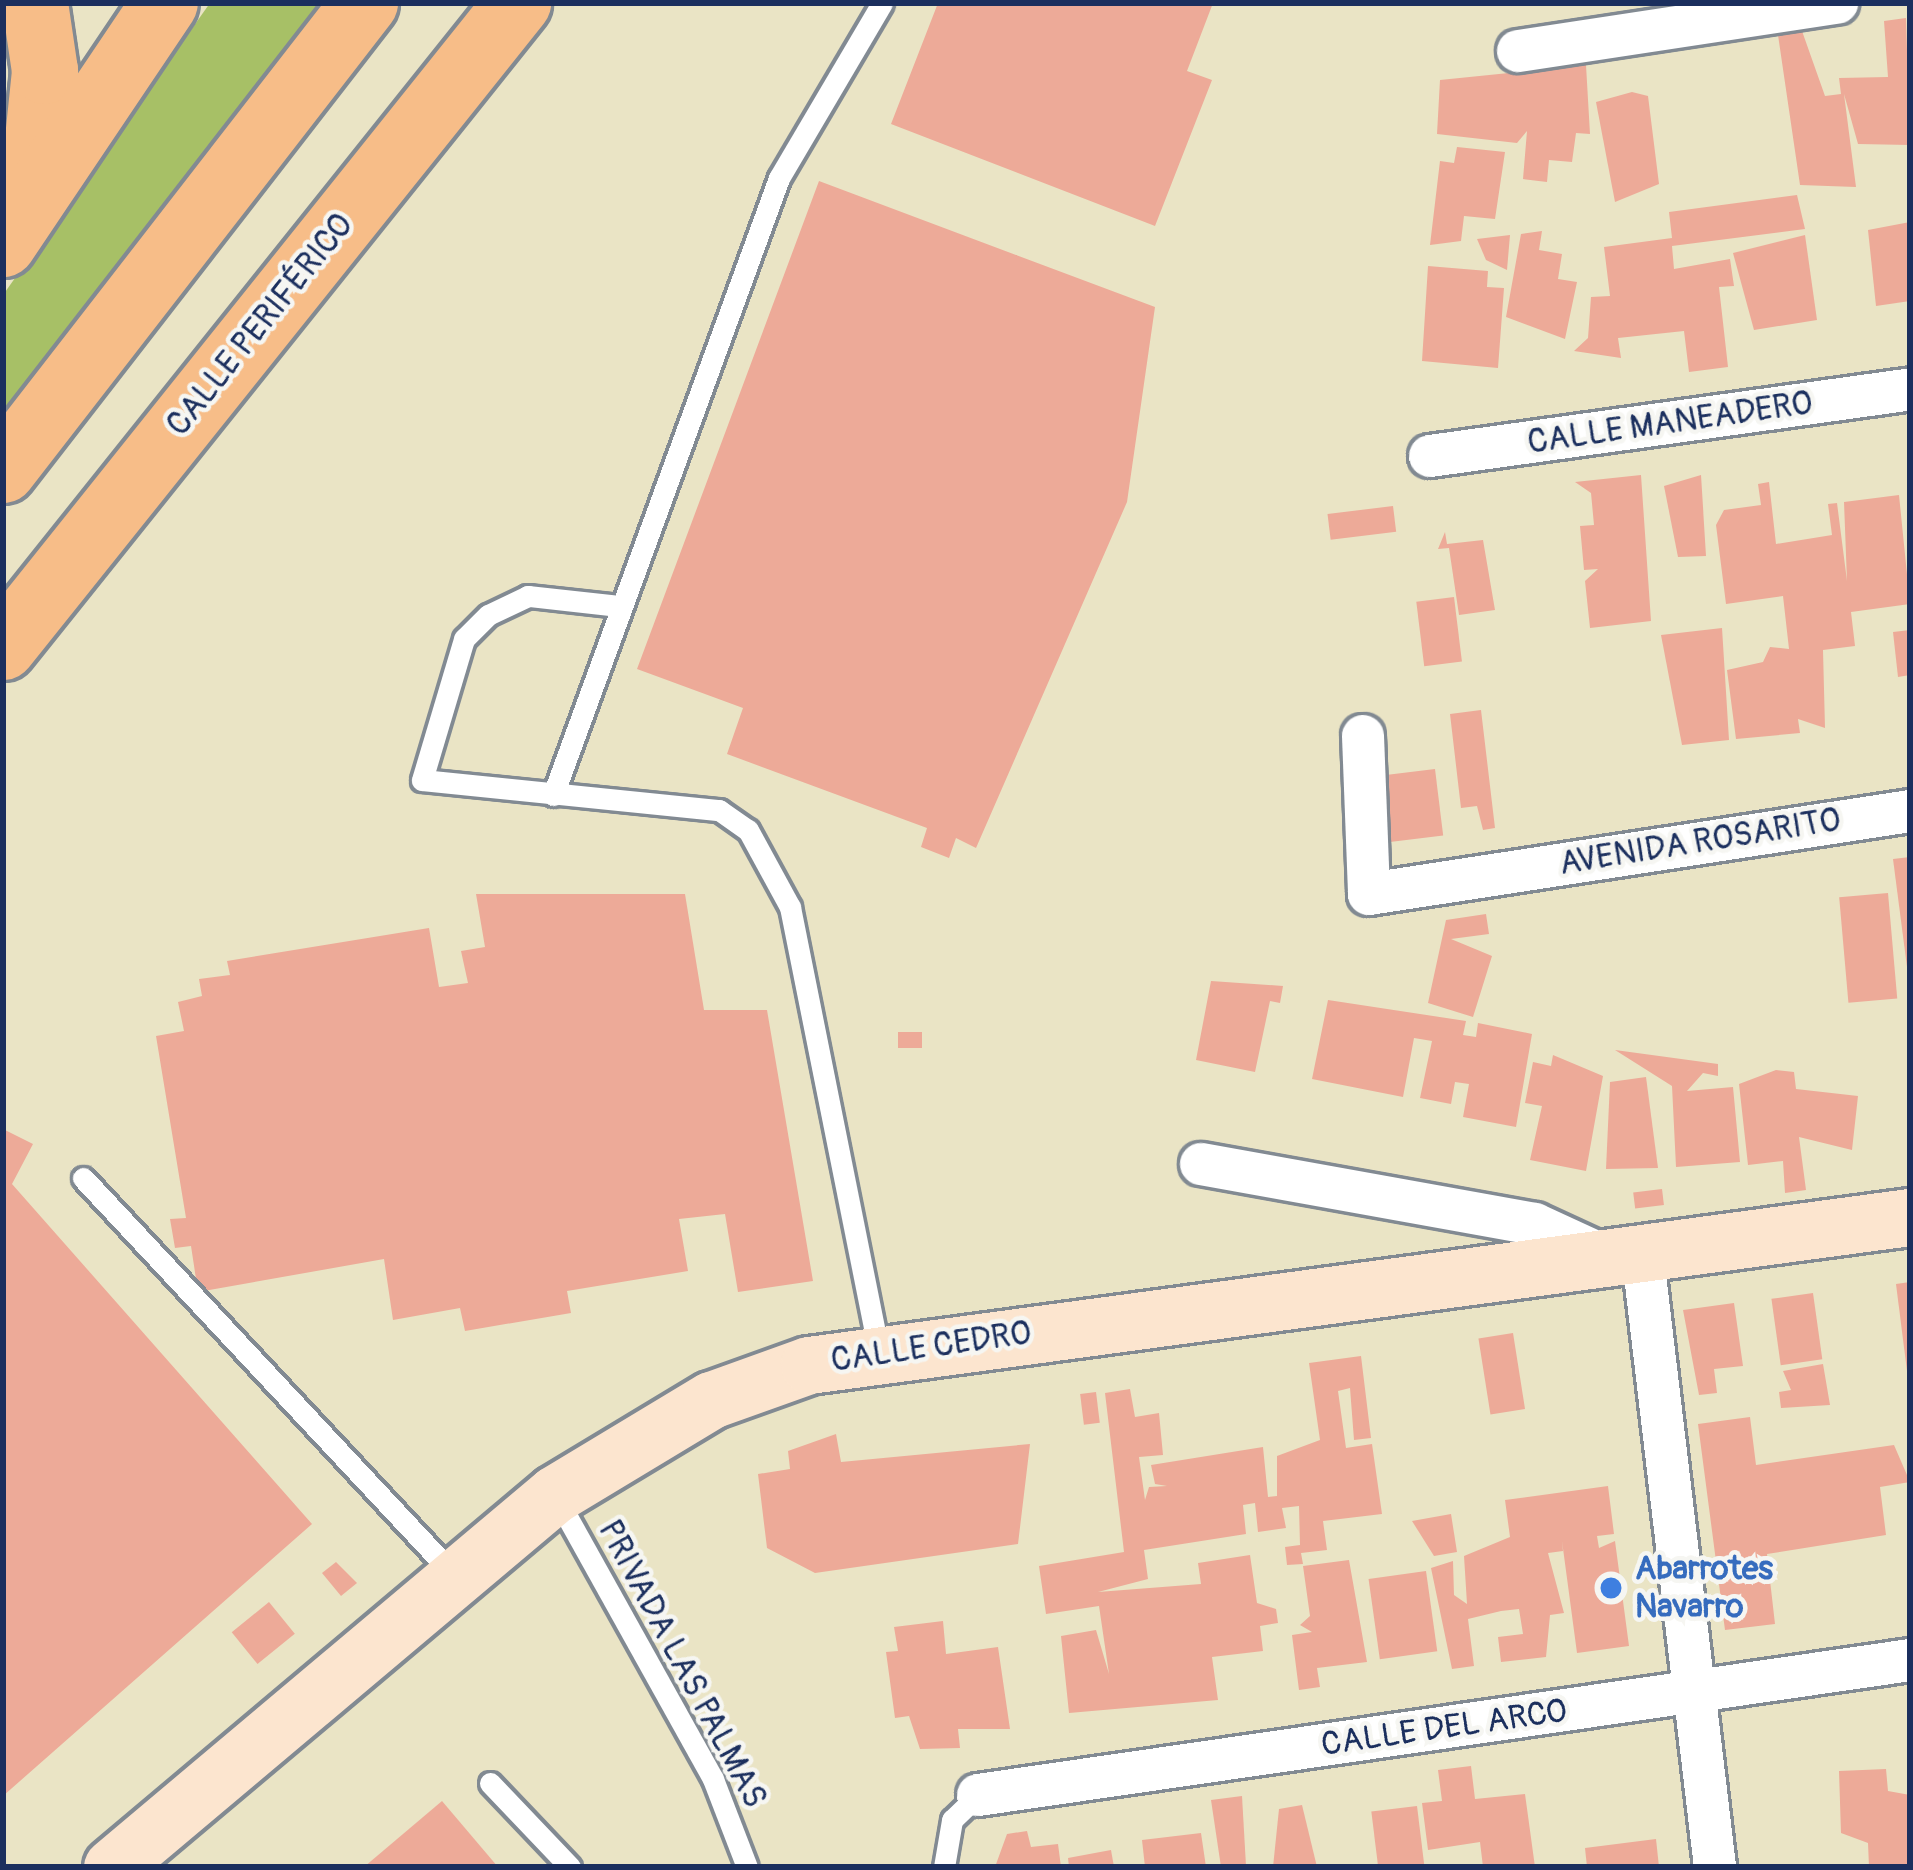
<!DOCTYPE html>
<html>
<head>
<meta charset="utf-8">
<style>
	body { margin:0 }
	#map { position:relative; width:1913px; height:1870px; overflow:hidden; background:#eae4c5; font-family:Pangolin,sans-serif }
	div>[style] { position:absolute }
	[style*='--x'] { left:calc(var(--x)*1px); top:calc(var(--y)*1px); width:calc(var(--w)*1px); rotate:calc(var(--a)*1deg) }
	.green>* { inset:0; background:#a7c066 }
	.building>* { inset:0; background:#edaa98; transform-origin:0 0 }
	.roads { filter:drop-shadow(3px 0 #828a92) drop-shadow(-3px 0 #828a92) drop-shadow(0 3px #828a92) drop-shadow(0 -3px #828a92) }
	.lane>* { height:21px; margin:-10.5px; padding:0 10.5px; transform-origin:10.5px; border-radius:10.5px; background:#fff }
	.street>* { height:42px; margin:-21px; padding:0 21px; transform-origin:21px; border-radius:21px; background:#fff }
	.secondary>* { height:57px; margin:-28.5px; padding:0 28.5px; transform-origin:28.5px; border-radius:28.5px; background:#fce5cf }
	.highway>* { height:66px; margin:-33px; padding:0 33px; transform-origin:33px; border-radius:33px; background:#f7bd88 }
	.dots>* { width:33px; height:33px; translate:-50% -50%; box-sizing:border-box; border:6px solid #f6f6f2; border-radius:50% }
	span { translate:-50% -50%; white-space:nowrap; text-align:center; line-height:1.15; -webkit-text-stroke:9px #f6f6f2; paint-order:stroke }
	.street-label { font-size:33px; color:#1b2f5e }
	.shop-label { font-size:33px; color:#366cbe; font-weight:700 }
	.left { translate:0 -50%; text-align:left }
	.frame { position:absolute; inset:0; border:6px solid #1b2f5e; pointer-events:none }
</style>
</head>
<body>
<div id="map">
	<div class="green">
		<i style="clip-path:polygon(210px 3px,338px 3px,3px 437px,3px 295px)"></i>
	</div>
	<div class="building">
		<i style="clip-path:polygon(938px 3px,1213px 3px,1187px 71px,1212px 80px,1155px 226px,891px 124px)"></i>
		<i style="clip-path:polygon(1906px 18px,1910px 145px,1858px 144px,1844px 94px,1856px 187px,1800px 185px,1778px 35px,1802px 31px,1825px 96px,1841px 94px,1839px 78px,1888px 77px,1884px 21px)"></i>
		<i style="clip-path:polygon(1586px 65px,1590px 134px,1576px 133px,1572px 162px,1549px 160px,1547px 182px,1523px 179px,1527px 131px,1517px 143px,1437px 134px,1440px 80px)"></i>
		<i style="clip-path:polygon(1632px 92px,1648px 96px,1659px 184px,1615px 202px,1596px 102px)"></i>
		<i style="clip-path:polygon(1457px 147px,1505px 152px,1495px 219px,1464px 216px,1461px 241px,1430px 245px,1440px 161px,1454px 163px)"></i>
		<i style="clip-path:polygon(819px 181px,1155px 307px,1127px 502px,976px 848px,956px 838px,949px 858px,921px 847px,927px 828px,727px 754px,743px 708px,637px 669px)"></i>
		<i style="clip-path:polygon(1797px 195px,1805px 229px,1672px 246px,1674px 269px,1730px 259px,1734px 286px,1719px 287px,1728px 367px,1689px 372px,1684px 331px,1618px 338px,1621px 358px,1574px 351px,1588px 338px,1591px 297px,1610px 296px,1604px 247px,1672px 238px,1669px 212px)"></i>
		<i style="clip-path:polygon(1910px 222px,1910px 301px,1876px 306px,1868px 230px)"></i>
		<i style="clip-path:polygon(1542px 231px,1539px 250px,1562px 254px,1558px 279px,1577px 282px,1565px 339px,1506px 317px,1521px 234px)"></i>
		<i style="clip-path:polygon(1510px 235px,1507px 270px,1486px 260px,1477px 239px)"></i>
		<i style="clip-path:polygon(1805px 235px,1817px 320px,1754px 330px,1733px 253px)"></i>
		<i style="clip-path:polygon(1428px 266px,1488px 271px,1487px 287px,1504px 288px,1498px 368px,1422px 361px)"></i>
		<i style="clip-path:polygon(1641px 475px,1651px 621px,1590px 628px,1585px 581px,1598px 569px,1584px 570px,1580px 526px,1594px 525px,1591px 493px,1575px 482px)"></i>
		<i style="clip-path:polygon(1701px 475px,1706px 556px,1678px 557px,1664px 486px)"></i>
		<i style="clip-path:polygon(1769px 482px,1776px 544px,1832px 535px,1828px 504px,1837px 503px,1847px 581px,1844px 502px,1899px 495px,1910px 604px,1851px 612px,1855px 646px,1823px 650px,1825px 728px,1798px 719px,1800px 733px,1736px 739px,1727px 670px,1763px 662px,1770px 647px,1789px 649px,1783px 596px,1726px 604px,1716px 525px,1724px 510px,1761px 505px,1758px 484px)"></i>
		<i style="left:1393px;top:506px;width:26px;height:66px;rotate:83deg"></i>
		<i style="clip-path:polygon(1445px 532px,1447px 544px,1483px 540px,1495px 610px,1459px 615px,1449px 548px,1438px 549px)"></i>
		<i style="left:1454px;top:597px;width:65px;height:38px;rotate:83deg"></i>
		<i style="clip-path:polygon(1722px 628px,1729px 740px,1682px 745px,1661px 635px)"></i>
		<i style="clip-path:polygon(1910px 630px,1910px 675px,1898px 677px,1893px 632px)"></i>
		<i style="clip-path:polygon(1481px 710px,1495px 828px,1483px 830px,1477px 806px,1461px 808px,1450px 714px)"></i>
		<i style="left:1435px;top:769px;width:67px;height:66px;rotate:83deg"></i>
		<i style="clip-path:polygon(1910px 857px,1910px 967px,1907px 967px,1893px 859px)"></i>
		<i style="left:1888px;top:893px;width:106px;height:49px;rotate:85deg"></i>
		<i style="clip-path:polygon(476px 894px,685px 894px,704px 1010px,767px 1010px,813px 1281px,738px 1292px,725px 1214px,679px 1219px,688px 1271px,567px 1291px,571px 1313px,465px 1331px,460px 1308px,393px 1320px,384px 1259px,198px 1292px,191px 1246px,175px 1248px,170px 1219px,186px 1218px,156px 1036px,184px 1031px,178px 1002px,202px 996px,199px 979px,230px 975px,227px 961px,429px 928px,439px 987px,468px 983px,461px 951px,485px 947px)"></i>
		<i style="clip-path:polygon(1486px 914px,1489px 934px,1451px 939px,1492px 956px,1473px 1017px,1428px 1003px,1446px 920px)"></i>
		<i style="clip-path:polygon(1211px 981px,1283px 986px,1280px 1003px,1270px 1001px,1255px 1072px,1196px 1060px)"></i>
		<i style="clip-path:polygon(1328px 1000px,1466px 1021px,1463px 1035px,1476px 1037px,1478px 1023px,1532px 1034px,1516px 1127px,1463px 1117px,1469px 1084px,1455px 1082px,1451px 1104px,1420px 1098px,1432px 1041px,1414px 1038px,1403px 1097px,1312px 1079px)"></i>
		<i style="left:898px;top:1032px;width:24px;height:16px"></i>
		<i style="clip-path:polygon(1615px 1050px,1718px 1064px,1718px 1076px,1703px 1073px,1687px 1091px,1733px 1087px,1740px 1162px,1676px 1167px,1672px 1086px)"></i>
		<i style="clip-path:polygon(1553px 1055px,1603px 1076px,1586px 1171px,1530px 1160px,1542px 1106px,1525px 1103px,1533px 1062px,1551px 1066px)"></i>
		<i style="clip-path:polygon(1776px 1070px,1794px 1072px,1796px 1089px,1858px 1096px,1852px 1150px,1799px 1137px,1806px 1190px,1785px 1193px,1783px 1161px,1748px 1165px,1739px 1084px)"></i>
		<i style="clip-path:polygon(1646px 1077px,1658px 1168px,1606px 1169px,1610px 1082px)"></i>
		<i style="clip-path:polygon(3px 1129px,33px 1144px,12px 1184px,312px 1524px,3px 1796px)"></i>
		<i style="left:1662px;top:1189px;width:16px;height:29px;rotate:83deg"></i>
		<i style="clip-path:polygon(1910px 1282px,1910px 1371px,1907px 1371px,1896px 1284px)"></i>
		<i style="left:1813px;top:1293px;width:67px;height:42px;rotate:82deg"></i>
		<i style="clip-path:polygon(1734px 1303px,1743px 1366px,1714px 1369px,1717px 1393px,1699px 1395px,1683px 1310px)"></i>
		<i style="left:1513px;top:1333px;width:77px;height:35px;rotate:81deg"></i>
		<i style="clip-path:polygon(1361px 1356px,1371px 1438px,1354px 1440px,1350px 1388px,1338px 1391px,1346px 1448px,1372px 1444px,1382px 1514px,1323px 1521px,1327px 1550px,1301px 1553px,1303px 1564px,1287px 1565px,1285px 1547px,1300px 1545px,1299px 1506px,1282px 1508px,1286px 1528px,1258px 1532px,1255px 1503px,1243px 1505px,1246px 1534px,1144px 1550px,1148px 1579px,1098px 1592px,1201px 1584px,1198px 1563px,1250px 1555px,1257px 1603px,1276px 1609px,1278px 1623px,1260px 1626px,1263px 1651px,1212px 1657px,1218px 1700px,1069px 1713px,1061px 1636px,1096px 1630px,1109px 1674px,1099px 1606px,1046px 1614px,1039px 1566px,1124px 1552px,1105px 1393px,1130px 1389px,1135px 1417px,1159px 1413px,1163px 1455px,1139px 1457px,1145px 1500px,1149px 1487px,1167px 1486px,1155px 1484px,1151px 1465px,1263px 1447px,1268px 1497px,1277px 1496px,1277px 1456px,1320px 1440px,1309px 1363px)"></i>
		<i style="clip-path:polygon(1823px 1364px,1830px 1405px,1781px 1408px,1779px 1392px,1791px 1390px,1783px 1371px)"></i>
		<i style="left:1096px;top:1392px;width:31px;height:16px;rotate:83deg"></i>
		<i style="clip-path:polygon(1750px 1417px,1756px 1465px,1894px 1445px,1910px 1482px,1880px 1487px,1886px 1535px,1767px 1554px,1775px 1624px,1725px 1630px,1698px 1424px)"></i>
		<i style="clip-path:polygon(836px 1434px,841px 1462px,1030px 1444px,1018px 1544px,815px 1573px,767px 1548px,758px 1474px,790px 1469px,788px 1451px)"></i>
		<i style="clip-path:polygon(1608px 1486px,1614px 1534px,1597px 1536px,1599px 1548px,1615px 1541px,1629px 1646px,1577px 1653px,1562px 1541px,1563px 1551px,1548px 1553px,1564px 1613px,1550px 1615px,1546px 1657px,1501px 1662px,1498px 1637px,1523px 1634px,1519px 1609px,1501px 1611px,1468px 1619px,1474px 1666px,1452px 1669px,1431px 1568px,1453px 1561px,1454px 1595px,1467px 1604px,1464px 1556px,1510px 1537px,1505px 1500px)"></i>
		<i style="clip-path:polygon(1451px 1514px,1457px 1552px,1434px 1556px,1412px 1521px)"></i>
		<i style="clip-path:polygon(1349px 1560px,1367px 1662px,1317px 1668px,1320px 1687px,1299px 1690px,1292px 1635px,1312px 1632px,1300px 1625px,1310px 1616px,1303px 1566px)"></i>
		<i style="clip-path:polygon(336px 1562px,357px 1583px,341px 1596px,322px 1573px)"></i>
		<i style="left:1426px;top:1571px;width:81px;height:58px;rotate:82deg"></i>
		<i style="left:269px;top:1602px;width:41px;height:48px;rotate:51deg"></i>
		<i style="clip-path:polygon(943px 1621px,946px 1654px,998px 1647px,1010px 1729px,958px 1729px,960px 1748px,920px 1749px,909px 1716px,895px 1718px,886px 1652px,898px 1651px,894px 1627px)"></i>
		<i style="clip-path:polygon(1471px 1766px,1475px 1799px,1525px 1794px,1535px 1867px,1483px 1867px,1480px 1842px,1428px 1850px,1422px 1803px,1442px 1801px,1438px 1770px)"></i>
		<i style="clip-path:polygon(1886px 1769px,1888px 1791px,1910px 1795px,1910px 1867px,1869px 1867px,1868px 1843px,1841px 1833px,1839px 1771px)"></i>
		<i style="clip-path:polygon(1242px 1796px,1246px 1866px,1221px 1867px,1211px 1800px)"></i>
		<i style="clip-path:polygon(442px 1801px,498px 1867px,364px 1867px)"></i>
		<i style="clip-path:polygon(1302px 1805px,1317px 1867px,1273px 1867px,1279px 1809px)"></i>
		<i style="left:1417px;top:1806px;width:62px;height:46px;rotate:83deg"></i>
		<i style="clip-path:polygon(1027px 1831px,1031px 1847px,1058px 1844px,1061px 1867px,995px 1867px,1007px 1834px)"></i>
		<i style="clip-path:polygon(1201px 1833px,1206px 1867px,1145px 1867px,1142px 1840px)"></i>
		<i style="clip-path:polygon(1656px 1839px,1659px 1867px,1587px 1867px,1585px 1848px)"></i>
		<i style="clip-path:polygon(1111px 1850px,1114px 1867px,1069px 1867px,1068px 1858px)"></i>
	</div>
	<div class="roads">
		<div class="lane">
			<i style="--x:619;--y:606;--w:92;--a:-173.7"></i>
			<i style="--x:528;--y:596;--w:44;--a:154.6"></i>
			<i style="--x:488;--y:615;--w:34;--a:135"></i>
			<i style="--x:464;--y:639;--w:147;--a:106.6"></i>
			<i style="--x:422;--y:780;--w:299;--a:5.8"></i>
			<i style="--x:719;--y:810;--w:35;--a:35"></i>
			<i style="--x:748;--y:830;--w:88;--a:61.4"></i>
			<i style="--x:790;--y:907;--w:453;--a:78.7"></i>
			<i style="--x:553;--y:795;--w:657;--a:-69.88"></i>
			<i style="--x:779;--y:178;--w:203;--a:-59.5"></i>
			<i style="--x:83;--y:1178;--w:546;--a:46.93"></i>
			<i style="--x:555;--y:1495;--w:325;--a:60.9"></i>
			<i style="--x:713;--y:1779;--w:94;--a:68.9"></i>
			<i style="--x:490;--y:1783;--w:116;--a:46.4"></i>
			<i style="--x:944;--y:1867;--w:48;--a:-80.3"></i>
			<i style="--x:952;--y:1820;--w:36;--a:-44"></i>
		</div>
		<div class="street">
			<i style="--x:1518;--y:51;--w:323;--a:-8.6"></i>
			<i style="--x:1430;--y:456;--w:485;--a:-7.9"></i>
			<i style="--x:1363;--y:736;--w:158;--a:87.8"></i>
			<i style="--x:1369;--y:894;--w:547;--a:-8.72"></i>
			<i style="--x:1201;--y:1164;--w:339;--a:10.2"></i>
			<i style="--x:1535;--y:1224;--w:74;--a:24.8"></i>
			<i style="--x:1642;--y:1250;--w:621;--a:83.25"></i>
			<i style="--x:978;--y:1795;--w:942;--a:-8.24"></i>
		</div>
		<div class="secondary">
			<i style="--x:112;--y:1867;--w:579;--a:-40.1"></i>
			<i style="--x:555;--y:1494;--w:182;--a:-31.1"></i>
			<i style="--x:711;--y:1400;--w:104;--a:-19.7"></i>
			<i style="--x:809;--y:1365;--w:1111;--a:-7.66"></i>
		</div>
		<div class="highway">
			<i style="--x:34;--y:178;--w:108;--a:-84.1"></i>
			<i style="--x:45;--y:71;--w:69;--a:-98.4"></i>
			<i style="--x:3;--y:244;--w:290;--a:-56.1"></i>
			<i style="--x:3;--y:470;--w:591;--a:-52.22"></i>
			<i style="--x:3;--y:647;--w:825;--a:-51.35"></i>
		</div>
	</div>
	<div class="dots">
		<i style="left:1611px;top:1588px;background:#3f7fe0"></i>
	</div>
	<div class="street-label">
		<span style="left:260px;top:325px;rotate:-51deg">CALLE PERIFÉRICO</span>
		<span style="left:1670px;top:423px;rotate:-8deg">CALLE MANEADERO</span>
		<span style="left:1700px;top:842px;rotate:-9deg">AVENIDA ROSARITO</span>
		<span style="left:931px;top:1347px;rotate:-8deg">CALLE CEDRO</span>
		<span style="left:682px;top:1664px;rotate:62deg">PRIVADA LAS PALMAS</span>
		<span style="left:1444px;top:1728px;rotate:-8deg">CALLE DEL ARCO</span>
	</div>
	<div class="shop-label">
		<span class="left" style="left:1635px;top:1588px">Abarrotes<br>Navarro</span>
	</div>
	<div class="frame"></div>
</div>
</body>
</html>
